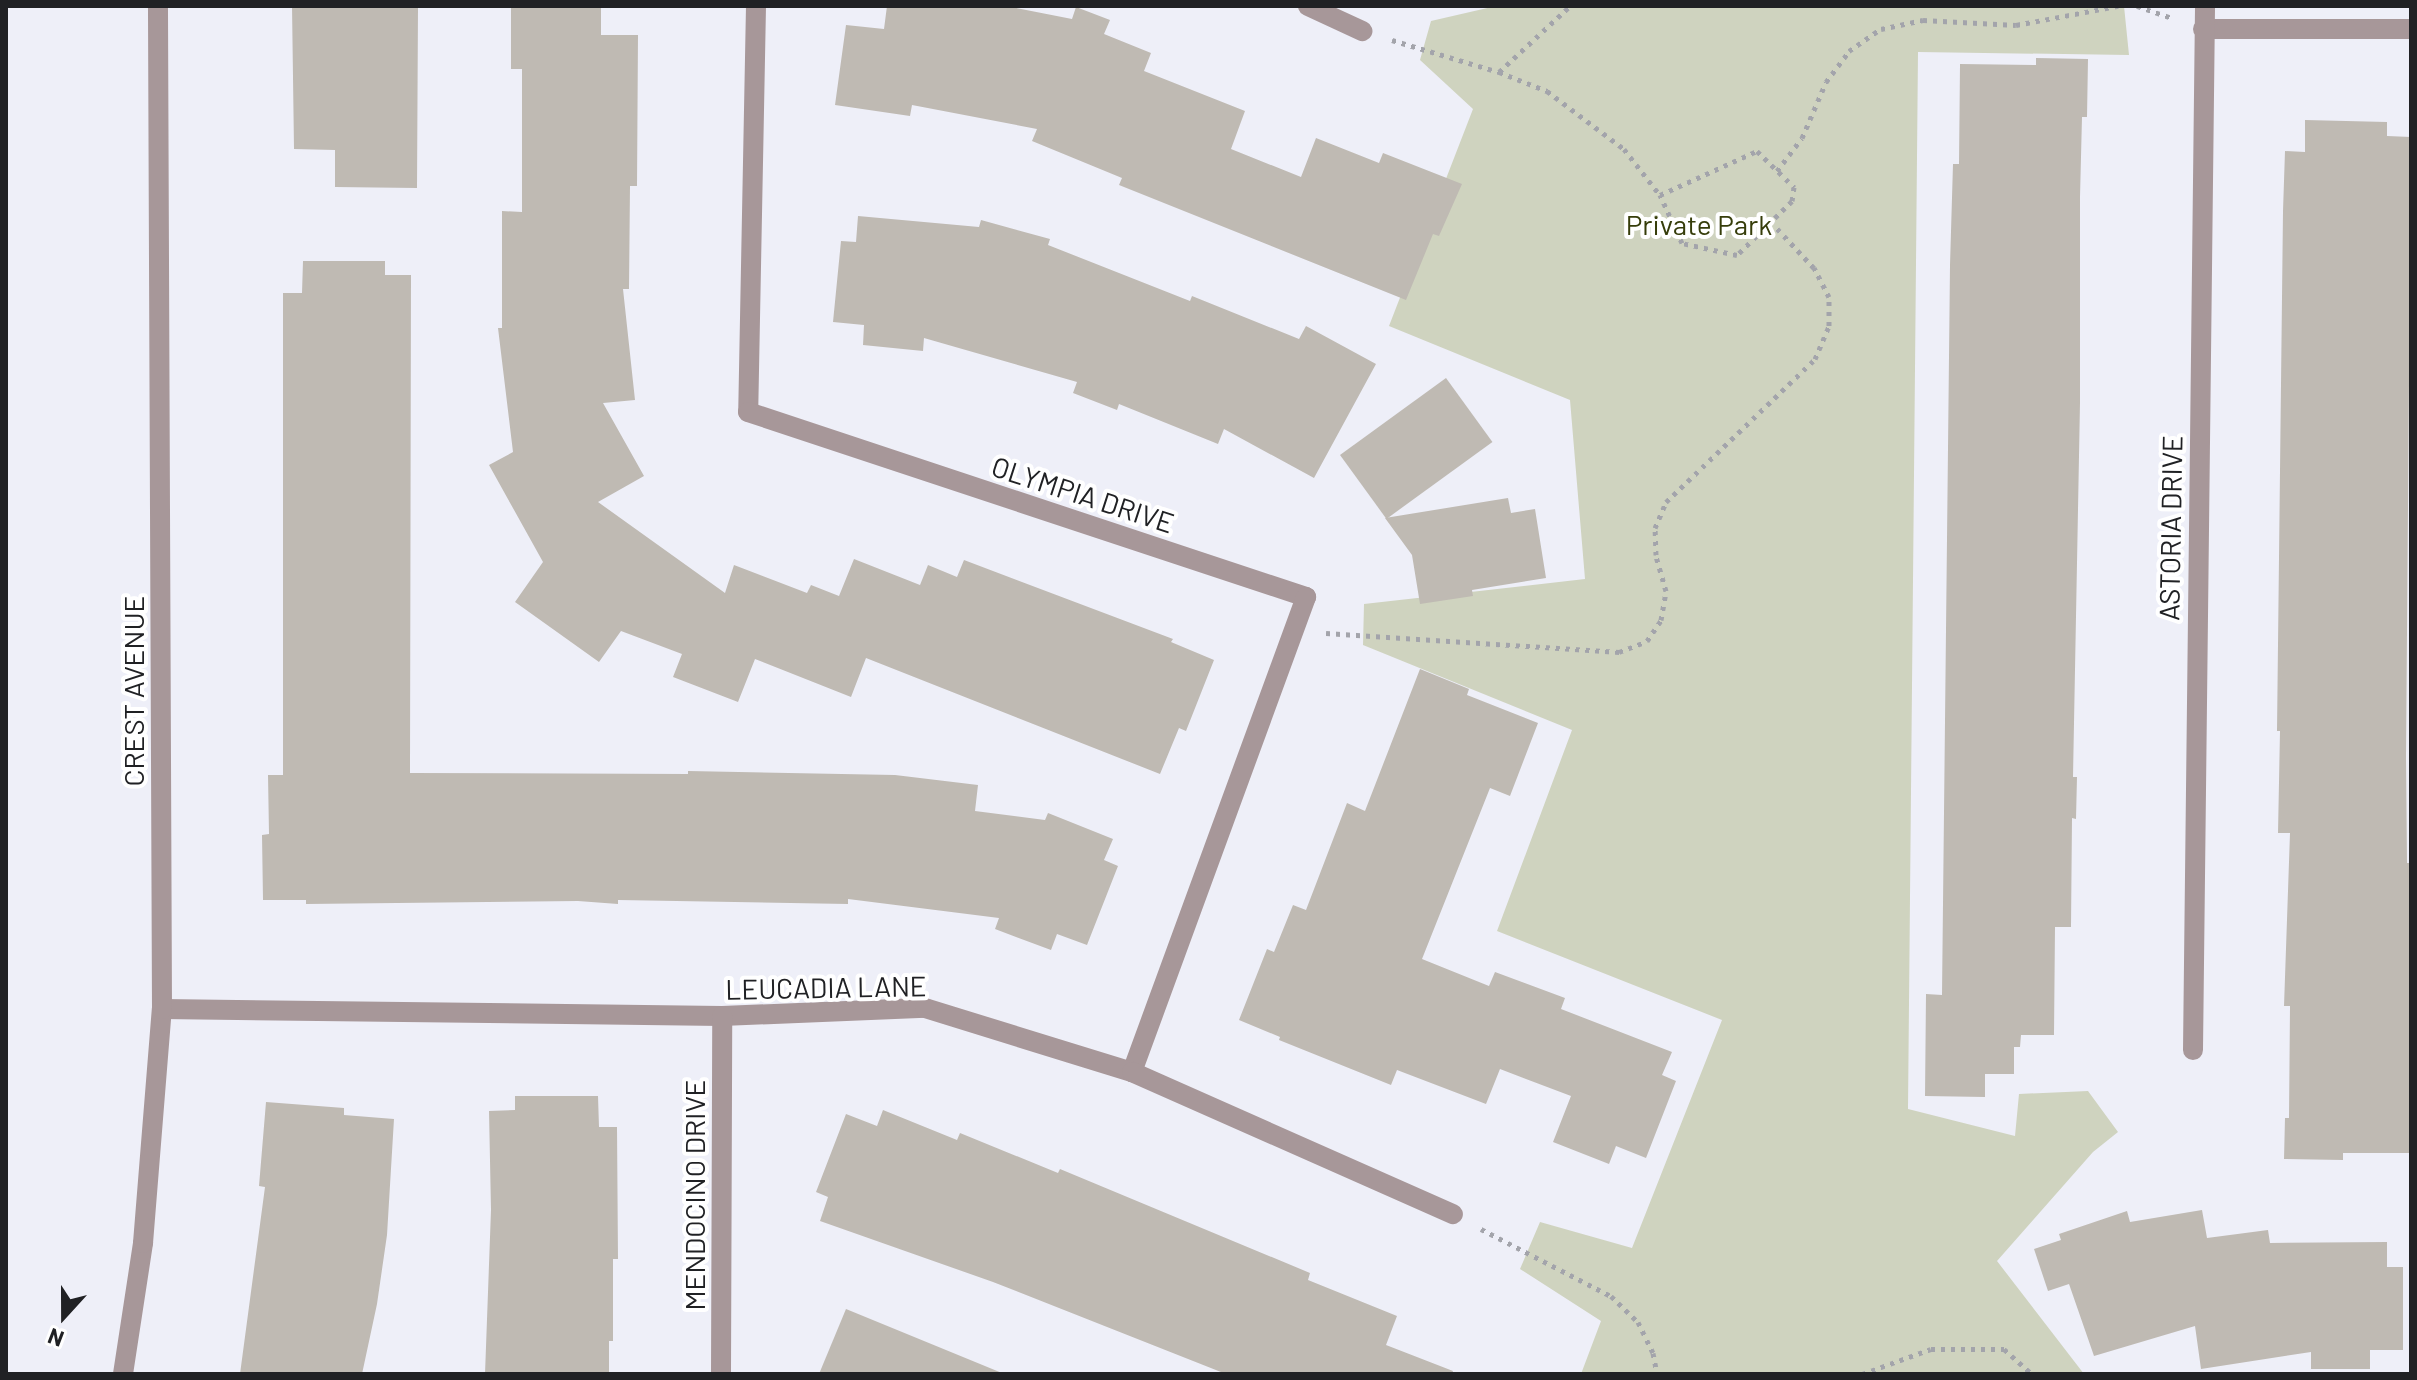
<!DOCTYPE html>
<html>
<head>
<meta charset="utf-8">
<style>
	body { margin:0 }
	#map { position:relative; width:2417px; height:1380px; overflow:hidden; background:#eeeff8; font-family:Barlow,sans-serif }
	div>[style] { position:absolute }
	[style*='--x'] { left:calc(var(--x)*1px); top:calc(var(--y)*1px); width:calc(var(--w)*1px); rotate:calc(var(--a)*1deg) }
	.green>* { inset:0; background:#cfd3bf }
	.building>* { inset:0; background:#bfbab3; transform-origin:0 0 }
	.path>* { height:5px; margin-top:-2.5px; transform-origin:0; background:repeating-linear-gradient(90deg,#a3a4ab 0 4px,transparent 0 10px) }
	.minor>* { height:20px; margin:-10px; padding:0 10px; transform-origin:10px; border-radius:10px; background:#a79799 }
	span { translate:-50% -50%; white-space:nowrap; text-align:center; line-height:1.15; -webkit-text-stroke:8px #fff; paint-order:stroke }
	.park-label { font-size:28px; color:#363d0a }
	.street-label { font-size:28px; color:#202124 }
	.frame { position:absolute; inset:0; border:8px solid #202124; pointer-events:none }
	.north { position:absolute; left:24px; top:1276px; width:80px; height:80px; -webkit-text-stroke:6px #fff; paint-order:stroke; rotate:201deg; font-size:22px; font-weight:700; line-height:32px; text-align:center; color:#202124 }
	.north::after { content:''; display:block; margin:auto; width:28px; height:36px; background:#202124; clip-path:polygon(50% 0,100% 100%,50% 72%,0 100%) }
</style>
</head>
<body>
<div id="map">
	<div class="green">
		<i style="clip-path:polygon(1496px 6px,2124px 6px,2129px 55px,1918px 52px,1908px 1109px,2015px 1136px,2019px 1094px,2088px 1091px,2118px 1132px,2093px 1152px,1997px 1261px,2084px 1374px,1581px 1374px,1601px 1321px,1520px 1269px,1540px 1222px,1632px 1248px,1722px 1020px,1497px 931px,1572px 730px,1363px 645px,1364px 604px,1585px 579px,1570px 400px,1389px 326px,1473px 109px,1420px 60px,1431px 21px)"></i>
	</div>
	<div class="building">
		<i style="clip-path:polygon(292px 6px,418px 8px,417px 188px,335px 187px,335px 150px,294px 149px)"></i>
		<i style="clip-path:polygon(511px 6px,601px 6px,601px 35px,638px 35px,637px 186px,630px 186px,629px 289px,623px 289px,635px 400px,603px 403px,644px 476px,598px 502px,725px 593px,734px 565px,807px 593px,811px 585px,839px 596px,854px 559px,920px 585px,928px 565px,957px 577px,964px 560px,1173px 639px,1171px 642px,1214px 660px,1186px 731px,1179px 728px,1160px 774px,866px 658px,851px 697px,755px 659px,738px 702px,673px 677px,682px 654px,621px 631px,599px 662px,515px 602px,543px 562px,489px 465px,513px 452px,498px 328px,502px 328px,502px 211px,522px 212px,522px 69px,511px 69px)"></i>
		<i style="clip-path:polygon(887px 6px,1006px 6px,1072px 19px,1076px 7px,1110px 20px,1104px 34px,1151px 53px,1144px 71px,1245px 111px,1231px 149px,1301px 177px,1316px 138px,1379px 163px,1383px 153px,1462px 184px,1439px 236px,1433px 234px,1406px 300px,1119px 185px,1122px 178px,1032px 141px,1037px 129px,912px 105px,910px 116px,835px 105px,846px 25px,884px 29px)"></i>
		<i style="clip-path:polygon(2036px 58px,2088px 59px,2087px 117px,2082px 117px,2080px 197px,2080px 403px,2073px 777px,2077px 777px,2076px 819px,2072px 818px,2071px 927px,2055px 927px,2054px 1035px,2021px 1035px,2020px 1047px,2014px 1047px,2014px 1074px,1985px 1074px,1985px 1097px,1925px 1096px,1926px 994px,1942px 995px,1950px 265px,1953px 164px,1959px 164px,1960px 64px,2036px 65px)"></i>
		<i style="clip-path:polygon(2305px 120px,2387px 122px,2387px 136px,2411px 137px,2406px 756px,2407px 863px,2411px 863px,2411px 1153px,2343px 1153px,2343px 1160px,2284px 1159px,2285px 1118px,2289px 1118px,2290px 1006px,2284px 1006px,2290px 833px,2278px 833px,2280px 731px,2277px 731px,2283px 211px,2285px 151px,2305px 152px)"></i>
		<i style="clip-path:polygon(858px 216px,979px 227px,981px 220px,1050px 239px,1048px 245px,1190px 301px,1192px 296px,1299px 339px,1306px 326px,1376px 364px,1314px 478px,1224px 429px,1218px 444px,1119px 404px,1117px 410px,1073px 393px,1077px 382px,924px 338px,923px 351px,863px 345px,864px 325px,833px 322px,841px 241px,856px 242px)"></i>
		<i style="clip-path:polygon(303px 261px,385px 261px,385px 275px,411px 275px,410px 773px,688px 774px,688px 771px,895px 775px,978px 785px,975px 811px,1045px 820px,1048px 813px,1113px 839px,1104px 860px,1118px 866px,1087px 945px,1057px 934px,1051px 950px,995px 929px,999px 918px,848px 899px,848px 904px,618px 900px,618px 904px,578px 901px,306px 904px,306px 900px,263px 900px,262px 835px,269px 834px,268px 775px,283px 775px,283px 293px,302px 293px)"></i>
		<i style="left:1446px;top:378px;width:79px;height:131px;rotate:54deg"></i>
		<i style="clip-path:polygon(1508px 498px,1511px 513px,1535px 509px,1546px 578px,1472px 590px,1473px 596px,1420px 604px,1412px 555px,1385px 518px)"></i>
		<i style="clip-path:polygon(1420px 669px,1469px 689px,1467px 695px,1538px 723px,1510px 796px,1490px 788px,1422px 959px,1489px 986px,1495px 972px,1565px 998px,1561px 1009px,1672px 1052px,1662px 1075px,1676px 1081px,1646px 1158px,1616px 1146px,1609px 1164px,1553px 1142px,1571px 1096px,1500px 1069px,1486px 1104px,1397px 1070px,1391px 1085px,1279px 1040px,1280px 1037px,1239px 1020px,1267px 949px,1274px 952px,1293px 905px,1306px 910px,1347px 803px,1365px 811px)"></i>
		<i style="clip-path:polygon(515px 1096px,598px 1096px,599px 1127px,617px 1127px,618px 1259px,613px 1259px,613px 1341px,609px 1341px,609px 1374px,485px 1374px,491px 1210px,489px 1111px,515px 1110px)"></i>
		<i style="clip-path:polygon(266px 1102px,344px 1108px,344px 1115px,394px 1119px,387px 1235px,377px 1304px,362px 1374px,240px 1374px,265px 1187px,259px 1186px)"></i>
		<i style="clip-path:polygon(883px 1110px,957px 1140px,960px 1133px,1058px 1173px,1060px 1169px,1310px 1273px,1308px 1280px,1397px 1316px,1386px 1345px,1453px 1371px,1452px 1374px,1226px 1374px,993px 1282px,820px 1221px,828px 1197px,816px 1192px,846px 1114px,877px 1126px)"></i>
		<i style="clip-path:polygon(2202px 1210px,2207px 1238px,2268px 1230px,2270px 1243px,2387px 1242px,2387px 1267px,2403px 1267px,2403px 1350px,2370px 1350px,2370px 1369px,2311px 1369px,2311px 1352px,2201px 1369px,2195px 1326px,2094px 1356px,2069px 1284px,2048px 1291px,2034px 1249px,2061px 1240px,2059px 1234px,2127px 1211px,2130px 1222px)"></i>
		<i style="clip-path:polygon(846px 1309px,1002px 1373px,1002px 1374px,819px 1374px)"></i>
	</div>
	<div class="path">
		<i style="--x:2137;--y:6;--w:39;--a:19"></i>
		<i style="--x:1392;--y:40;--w:112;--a:16.7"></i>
		<i style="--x:1499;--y:72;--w:52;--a:21.6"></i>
		<i style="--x:1547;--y:91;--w:96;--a:37"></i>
		<i style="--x:1624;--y:149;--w:58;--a:52"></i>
		<i style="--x:1499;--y:72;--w:97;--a:-42.9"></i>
		<i style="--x:1757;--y:151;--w:52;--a:44.2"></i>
		<i style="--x:1794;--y:187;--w:14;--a:98"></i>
		<i style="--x:1792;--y:201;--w:77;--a:135.5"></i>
		<i style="--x:1737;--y:255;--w:56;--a:-167.7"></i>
		<i style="--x:1682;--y:243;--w:53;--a:-114.6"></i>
		<i style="--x:1660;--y:195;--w:107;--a:-24.4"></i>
		<i style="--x:1777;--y:171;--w:41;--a:-52.9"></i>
		<i style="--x:1802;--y:138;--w:61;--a:-66.8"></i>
		<i style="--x:1826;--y:82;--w:39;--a:-53"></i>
		<i style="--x:1849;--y:51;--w:39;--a:-35"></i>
		<i style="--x:1881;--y:29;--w:43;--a:-12.1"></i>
		<i style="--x:1923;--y:20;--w:93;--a:3.1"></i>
		<i style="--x:2016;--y:25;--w:104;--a:-10.6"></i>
		<i style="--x:1326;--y:633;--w:294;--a:3.7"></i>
		<i style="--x:1619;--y:652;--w:30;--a:-21"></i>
		<i style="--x:1647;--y:641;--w:25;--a:-56"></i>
		<i style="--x:1661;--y:620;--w:29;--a:-80"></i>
		<i style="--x:1666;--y:591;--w:37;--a:-106"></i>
		<i style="--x:1656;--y:555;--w:27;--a:-92"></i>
		<i style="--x:1655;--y:528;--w:28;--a:-67"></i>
		<i style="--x:1666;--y:502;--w:207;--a:-43.8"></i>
		<i style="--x:1815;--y:359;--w:36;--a:-67"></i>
		<i style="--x:1829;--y:326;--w:29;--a:-90"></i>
		<i style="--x:1829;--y:297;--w:33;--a:-117"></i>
		<i style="--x:1814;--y:268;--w:63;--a:-133.1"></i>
		<i style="--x:1481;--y:1229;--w:146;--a:27.3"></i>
		<i style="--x:1611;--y:1296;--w:37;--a:44"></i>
		<i style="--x:1638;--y:1322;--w:34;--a:64"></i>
		<i style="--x:1653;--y:1353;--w:21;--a:79"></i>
		<i style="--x:1862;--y:1374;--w:73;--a:-19.9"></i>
		<i style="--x:1931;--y:1349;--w:73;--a:0"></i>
		<i style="--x:2004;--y:1349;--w:38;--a:42"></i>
	</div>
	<div class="minor">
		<i style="--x:756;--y:6;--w:406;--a:91.1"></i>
		<i style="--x:748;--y:412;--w:588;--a:18.34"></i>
		<i style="--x:1306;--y:597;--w:506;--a:110.12"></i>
		<i style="--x:1308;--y:6;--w:60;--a:24.8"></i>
		<i style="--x:2203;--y:29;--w:208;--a:0"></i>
		<i style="--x:162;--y:1009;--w:560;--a:0.72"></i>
		<i style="--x:722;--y:1016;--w:203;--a:-2.3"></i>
		<i style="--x:925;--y:1008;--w:217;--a:17.2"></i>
		<i style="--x:1132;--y:1072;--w:351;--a:23.9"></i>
		<i style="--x:2193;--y:1050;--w:1044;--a:-89.34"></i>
		<i style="--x:123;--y:1374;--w:133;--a:-81.3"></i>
		<i style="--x:143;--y:1243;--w:235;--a:-85.4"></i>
		<i style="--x:162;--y:1009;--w:1003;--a:-90.23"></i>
		<i style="--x:721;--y:1374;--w:358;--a:-89.8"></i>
	</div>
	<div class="park-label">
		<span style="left:1699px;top:224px">Private Park</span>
	</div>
	<div class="street-label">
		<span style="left:1083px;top:494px;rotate:18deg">OLYMPIA DRIVE</span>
		<span style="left:2170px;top:528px;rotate:-89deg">ASTORIA DRIVE</span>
		<span style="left:133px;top:691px;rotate:-90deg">CREST AVENUE</span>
		<span style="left:826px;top:987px;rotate:-1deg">LEUCADIA LANE</span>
		<span style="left:694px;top:1195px;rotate:-90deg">MENDOCINO DRIVE</span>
	</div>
	<div class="frame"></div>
	<div class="north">N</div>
</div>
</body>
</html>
